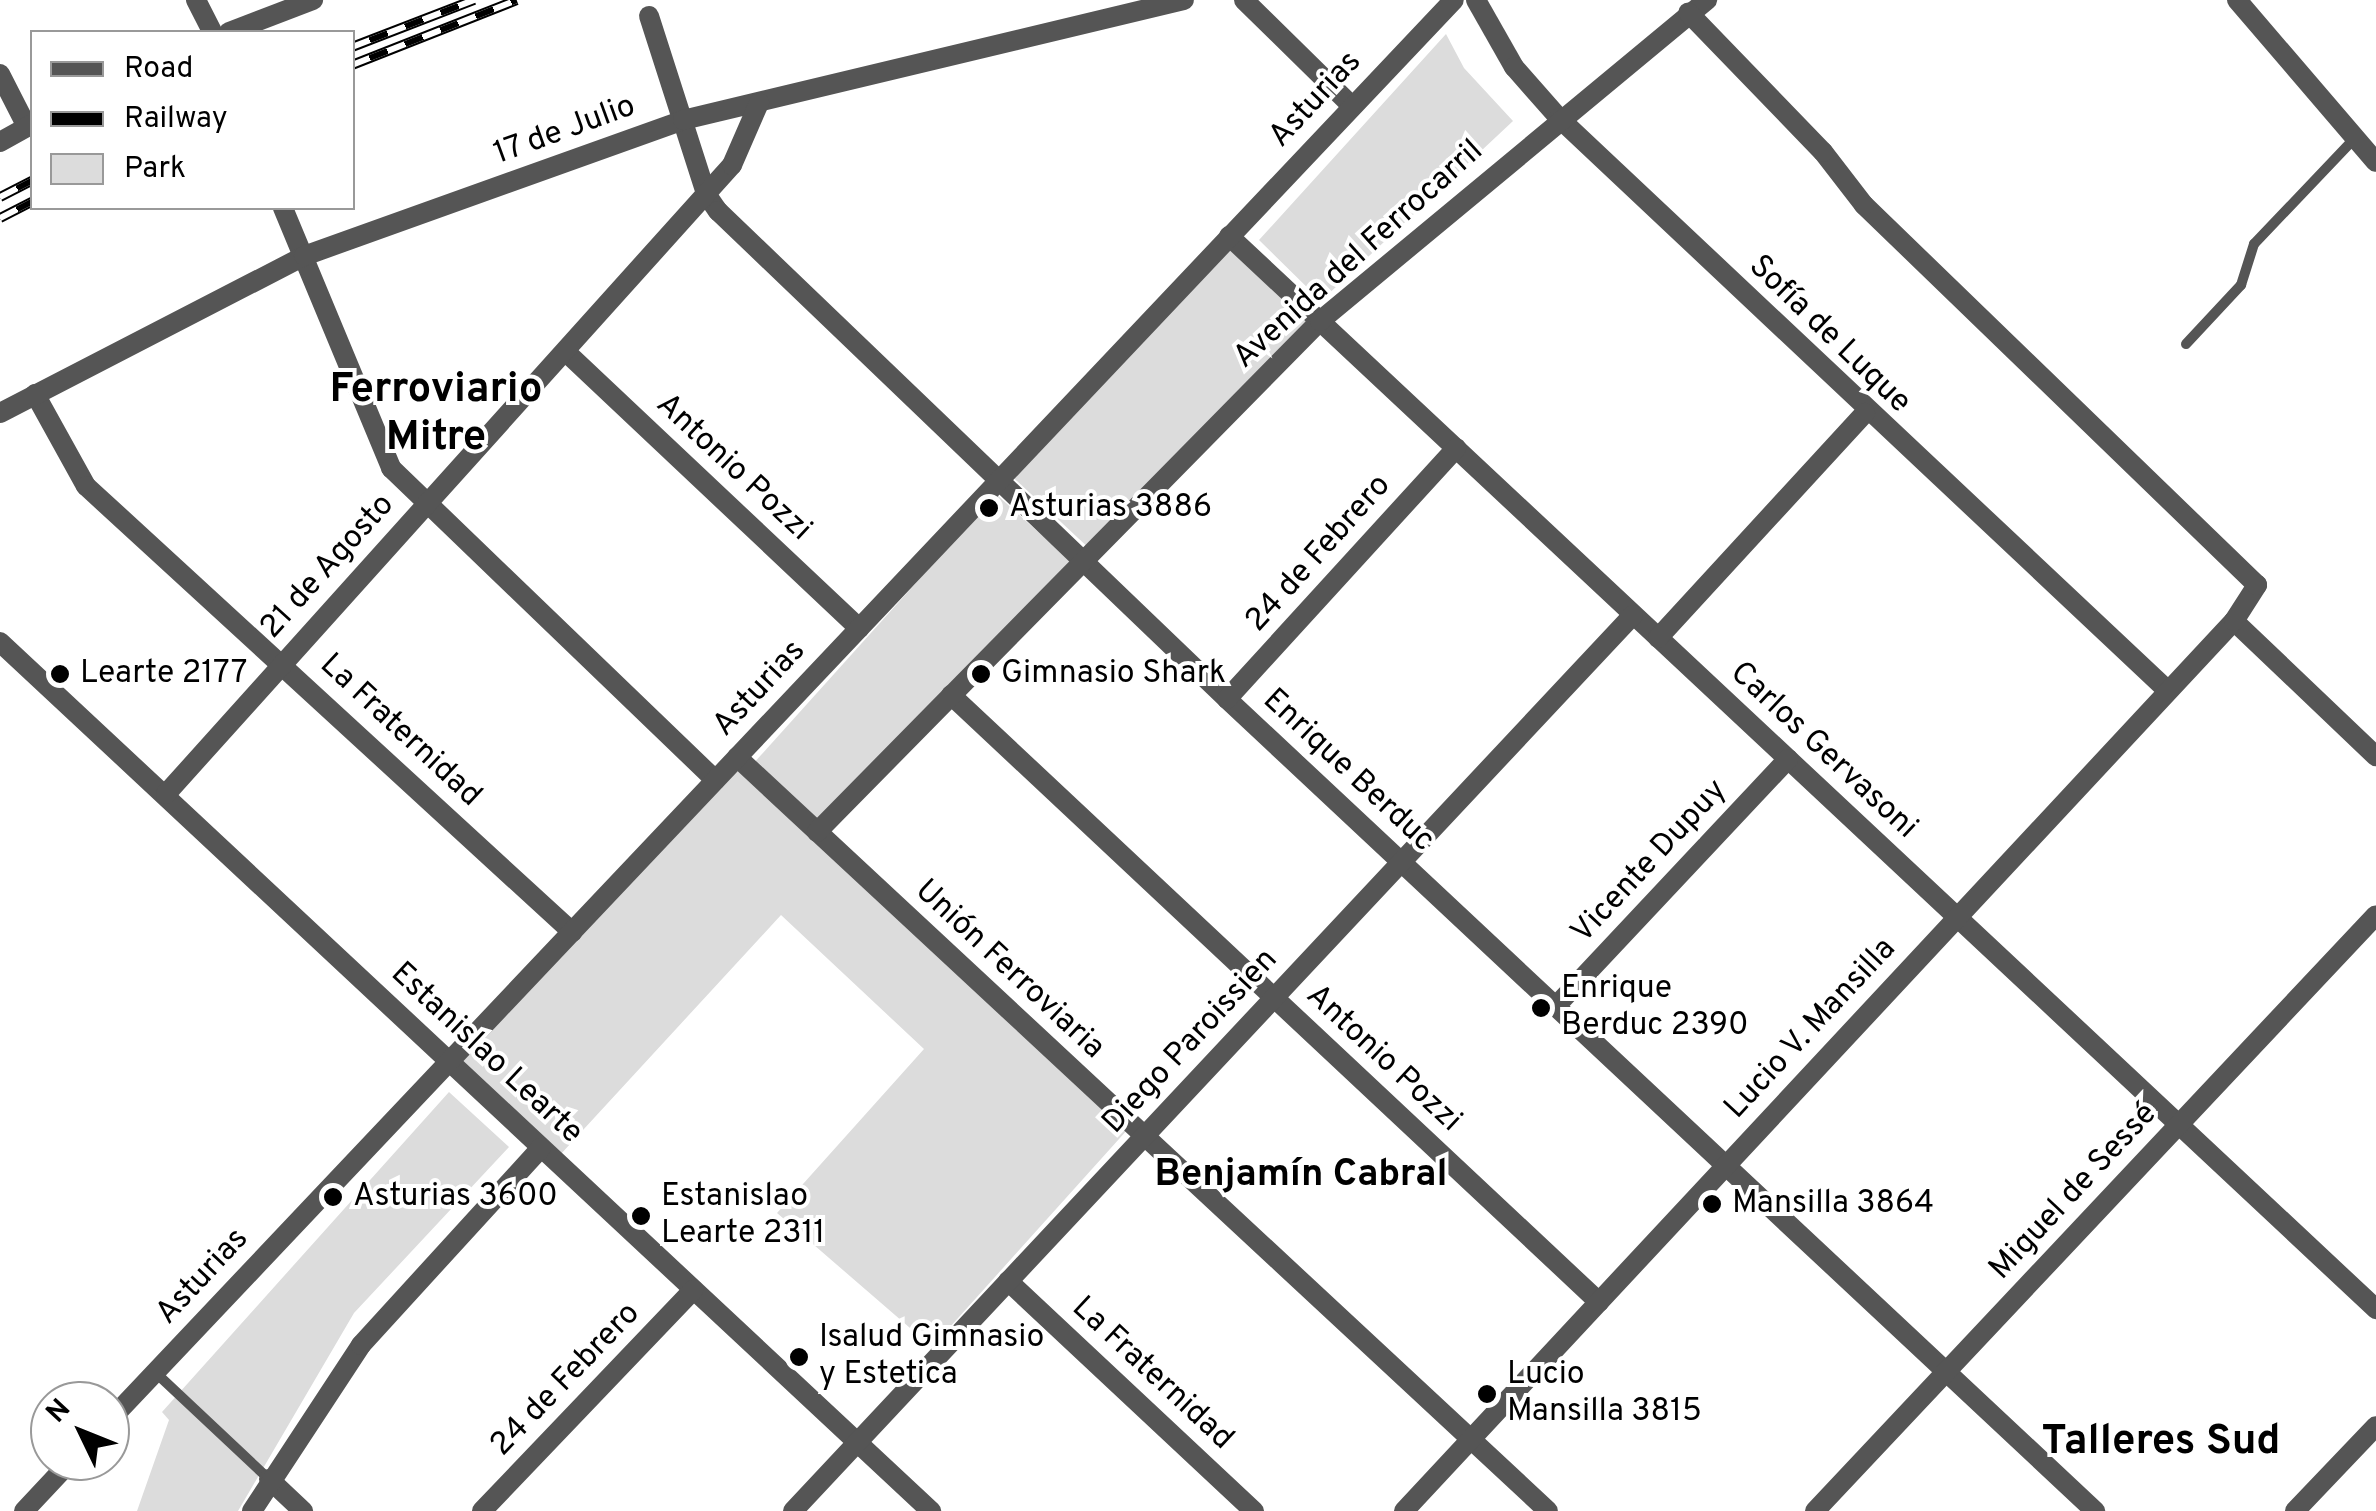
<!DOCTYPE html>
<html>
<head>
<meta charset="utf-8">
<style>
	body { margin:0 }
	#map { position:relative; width:2376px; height:1511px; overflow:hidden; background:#fff; font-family:Overpass,sans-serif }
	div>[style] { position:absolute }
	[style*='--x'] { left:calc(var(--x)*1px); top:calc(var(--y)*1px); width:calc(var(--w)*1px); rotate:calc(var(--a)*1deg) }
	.green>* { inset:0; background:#dcdcdc; transform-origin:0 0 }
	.service>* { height:10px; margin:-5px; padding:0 5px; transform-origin:5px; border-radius:5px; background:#555 }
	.minor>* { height:20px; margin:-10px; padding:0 10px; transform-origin:10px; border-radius:10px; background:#555 }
	.tertiary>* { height:20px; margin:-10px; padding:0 10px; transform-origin:10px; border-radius:10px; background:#555 }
	.rail>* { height:10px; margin-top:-5px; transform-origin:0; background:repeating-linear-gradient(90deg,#fff 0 19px,#000 0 38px); box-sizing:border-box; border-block:2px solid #000 }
	.dots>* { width:28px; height:28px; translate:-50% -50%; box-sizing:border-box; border:5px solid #fff; border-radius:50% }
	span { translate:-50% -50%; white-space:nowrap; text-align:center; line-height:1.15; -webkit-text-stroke:8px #fff; paint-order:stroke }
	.street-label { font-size:32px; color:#000 }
	.poi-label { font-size:32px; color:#000 }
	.left { translate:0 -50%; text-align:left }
	.quarter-label { font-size:38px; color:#000; font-weight:700 }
	.district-label { font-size:42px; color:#000; font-weight:700 }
	.legend { position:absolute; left:30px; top:30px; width:325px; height:180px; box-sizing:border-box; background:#fff; border:2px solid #999; margin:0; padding:12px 18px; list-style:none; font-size:30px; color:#000 }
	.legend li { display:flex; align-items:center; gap:20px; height:50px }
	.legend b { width:50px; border:2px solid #999 }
	.north { position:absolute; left:30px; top:1381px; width:100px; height:100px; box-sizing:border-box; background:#fff; border:2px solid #999; border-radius:50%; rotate:313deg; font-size:28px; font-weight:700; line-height:40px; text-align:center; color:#000 }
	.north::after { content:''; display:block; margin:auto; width:35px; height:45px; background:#000; clip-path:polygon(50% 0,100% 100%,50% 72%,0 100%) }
</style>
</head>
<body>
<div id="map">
	<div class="green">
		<i style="clip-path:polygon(1446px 34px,1464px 68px,1513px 121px,1321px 301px,1259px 240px)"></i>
		<i style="left:1229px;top:248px;width:110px;height:315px;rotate:43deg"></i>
		<i style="left:996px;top:494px;width:104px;height:363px;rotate:42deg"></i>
		<i style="clip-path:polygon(737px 763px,1128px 1129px,932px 1347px,777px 1213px,924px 1049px,781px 915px,560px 1155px,457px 1060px)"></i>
		<i style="clip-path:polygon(449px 1092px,509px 1147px,354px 1313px,238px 1511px,137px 1511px,169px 1420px,162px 1412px)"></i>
	</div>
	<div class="service">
		<i style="--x:2186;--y:344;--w:81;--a:-47"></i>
		<i style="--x:2241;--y:285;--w:43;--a:-72.4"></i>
		<i style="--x:2254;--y:244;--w:146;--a:-46.4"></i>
		<i style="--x:156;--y:1373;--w:155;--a:43.2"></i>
	</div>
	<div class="minor">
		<i style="--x:196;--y:0;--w:36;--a:63"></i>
		<i style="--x:1244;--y:0;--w:150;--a:44.5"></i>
		<i style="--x:1476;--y:0;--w:77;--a:60.4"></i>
		<i style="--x:1514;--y:67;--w:68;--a:48.6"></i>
		<i style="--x:1559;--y:118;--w:835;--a:43.25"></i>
		<i style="--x:2237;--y:0;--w:213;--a:49.4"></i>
		<i style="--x:649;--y:16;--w:187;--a:72.2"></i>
		<i style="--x:706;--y:194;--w:21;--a:55"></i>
		<i style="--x:718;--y:211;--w:705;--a:43.79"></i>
		<i style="--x:1227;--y:699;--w:1189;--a:43.09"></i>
		<i style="--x:229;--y:32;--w:90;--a:-20.9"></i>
		<i style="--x:0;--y:74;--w:59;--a:63"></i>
		<i style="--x:0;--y:142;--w:37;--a:-29"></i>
		<i style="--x:283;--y:208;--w:282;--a:67.4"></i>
		<i style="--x:391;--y:468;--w:450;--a:43.9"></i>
		<i style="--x:1229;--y:236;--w:1571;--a:43.09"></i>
		<i style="--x:566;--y:352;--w:403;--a:43.3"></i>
		<i style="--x:35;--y:394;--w:105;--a:61"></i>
		<i style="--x:86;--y:486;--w:660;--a:42.54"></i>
		<i style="--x:0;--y:413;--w:342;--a:-27.3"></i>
		<i style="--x:304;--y:256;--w:403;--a:-19.7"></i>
		<i style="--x:683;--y:120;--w:515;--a:-13.47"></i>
		<i style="--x:2234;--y:621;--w:196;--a:43.6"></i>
		<i style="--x:1658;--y:638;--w:306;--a:-47.4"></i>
		<i style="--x:0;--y:642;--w:1274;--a:43.03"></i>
		<i style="--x:951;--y:695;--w:888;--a:43.13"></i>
		<i style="--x:1227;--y:699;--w:340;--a:-47.6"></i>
		<i style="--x:737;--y:757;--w:1107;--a:42.91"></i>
		<i style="--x:166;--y:794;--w:846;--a:-48.02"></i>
		<i style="--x:732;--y:165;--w:68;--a:-66.5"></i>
		<i style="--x:817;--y:832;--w:717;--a:-45.45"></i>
		<i style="--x:1320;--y:321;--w:503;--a:-39.67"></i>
		<i style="--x:1556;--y:1006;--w:339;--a:-46.8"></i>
		<i style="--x:1008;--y:1281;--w:337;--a:43.1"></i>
		<i style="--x:269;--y:1479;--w:47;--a:43.3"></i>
		<i style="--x:252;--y:1511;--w:199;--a:-56.7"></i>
		<i style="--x:361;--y:1345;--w:267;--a:-47.6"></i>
		<i style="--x:482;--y:1511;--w:306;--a:-46.3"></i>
		<i style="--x:793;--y:1511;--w:1228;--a:-46.85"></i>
		<i style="--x:1404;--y:1511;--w:1217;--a:-47"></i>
		<i style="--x:2234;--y:621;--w:43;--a:-57.4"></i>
		<i style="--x:2257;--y:585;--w:547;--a:-135.96"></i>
		<i style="--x:1864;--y:205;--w:67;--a:-127.7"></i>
		<i style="--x:1823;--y:152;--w:194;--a:-134"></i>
		<i style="--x:1815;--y:1511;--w:818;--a:-46.73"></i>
		<i style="--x:2295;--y:1511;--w:117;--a:-46.4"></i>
	</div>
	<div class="tertiary">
		<i style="--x:110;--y:1420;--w:1955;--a:-46.58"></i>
		<i style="--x:24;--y:1511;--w:69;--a:-46.8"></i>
	</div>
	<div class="rail">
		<i style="--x:352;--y:47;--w:131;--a:-21.1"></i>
		<i style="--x:352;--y:65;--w:177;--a:-21.5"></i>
		<i style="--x:0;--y:197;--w:36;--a:-27"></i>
		<i style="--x:0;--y:218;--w:36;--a:-27"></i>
	</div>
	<div class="dots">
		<i style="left:989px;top:508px;background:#000"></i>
		<i style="left:60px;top:674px;background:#000"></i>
		<i style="left:981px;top:674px;background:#000"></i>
		<i style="left:1541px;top:1008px;background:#000"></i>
		<i style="left:333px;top:1197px;background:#000"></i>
		<i style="left:1712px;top:1204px;background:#000"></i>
		<i style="left:641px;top:1216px;background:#000"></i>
		<i style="left:799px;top:1357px;background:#000"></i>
		<i style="left:1487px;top:1394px;background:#000"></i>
	</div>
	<div class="street-label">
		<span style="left:1316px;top:100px;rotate:-47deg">Asturias</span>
		<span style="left:565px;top:131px;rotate:-20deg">17 de Julio</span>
		<span style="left:1359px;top:255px;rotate:-42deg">Avenida del Ferrocarril</span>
		<span style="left:1829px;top:335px;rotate:44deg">Sofía de Luque</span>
		<span style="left:733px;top:468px;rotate:43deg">Antonio Pozzi</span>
		<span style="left:1319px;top:554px;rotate:-48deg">24 de Febrero</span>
		<span style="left:328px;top:567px;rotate:-48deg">21 de Agosto</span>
		<span style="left:760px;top:689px;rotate:-47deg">Asturias</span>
		<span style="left:400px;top:731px;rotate:43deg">La Fraternidad</span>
		<span style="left:1823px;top:751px;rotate:43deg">Carlos Gervasoni</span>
		<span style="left:1348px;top:771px;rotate:43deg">Enrique Berduc</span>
		<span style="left:1650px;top:862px;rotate:-47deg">Vicente Dupuy</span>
		<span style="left:1009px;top:970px;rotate:43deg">Unión Ferroviaria</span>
		<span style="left:1811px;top:1029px;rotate:-47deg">Lucio V. Mansilla</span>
		<span style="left:1191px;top:1042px;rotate:-47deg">Diego Paroissien</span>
		<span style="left:486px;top:1054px;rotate:43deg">Estanislao Learte</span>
		<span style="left:1383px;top:1059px;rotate:43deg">Antonio Pozzi</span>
		<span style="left:2074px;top:1192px;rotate:-47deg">Miguel de Sessé</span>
		<span style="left:203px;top:1277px;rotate:-47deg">Asturias</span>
		<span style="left:1152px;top:1374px;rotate:43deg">La Fraternidad</span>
		<span style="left:566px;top:1380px;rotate:-46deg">24 de Febrero</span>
	</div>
	<div class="poi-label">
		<span class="left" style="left:1009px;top:508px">Asturias 3886</span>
		<span class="left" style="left:80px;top:674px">Learte 2177</span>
		<span class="left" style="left:1001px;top:674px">Gimnasio Shark</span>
		<span class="left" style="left:1561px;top:1008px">Enrique<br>Berduc 2390</span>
		<span class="left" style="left:353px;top:1197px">Asturias 3600</span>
		<span class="left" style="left:661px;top:1216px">Estanislao<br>Learte 2311</span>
		<span class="left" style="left:1732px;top:1204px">Mansilla 3864</span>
		<span class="left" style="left:819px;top:1357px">Isalud Gimnasio<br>y Estetica</span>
		<span class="left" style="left:1507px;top:1394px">Lucio<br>Mansilla 3815</span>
	</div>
	<div class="quarter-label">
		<span style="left:1301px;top:1176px">Benjamín Cabral</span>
	</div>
	<div class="district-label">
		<span style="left:436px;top:415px">Ferroviario<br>Mitre</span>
		<span style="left:2161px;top:1443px">Talleres Sud</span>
	</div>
	<ul class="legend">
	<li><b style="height:12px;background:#555"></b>Road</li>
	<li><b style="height:12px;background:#000"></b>Railway</li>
	<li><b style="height:28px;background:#dcdcdc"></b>Park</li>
	</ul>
	<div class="north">N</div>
</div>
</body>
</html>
